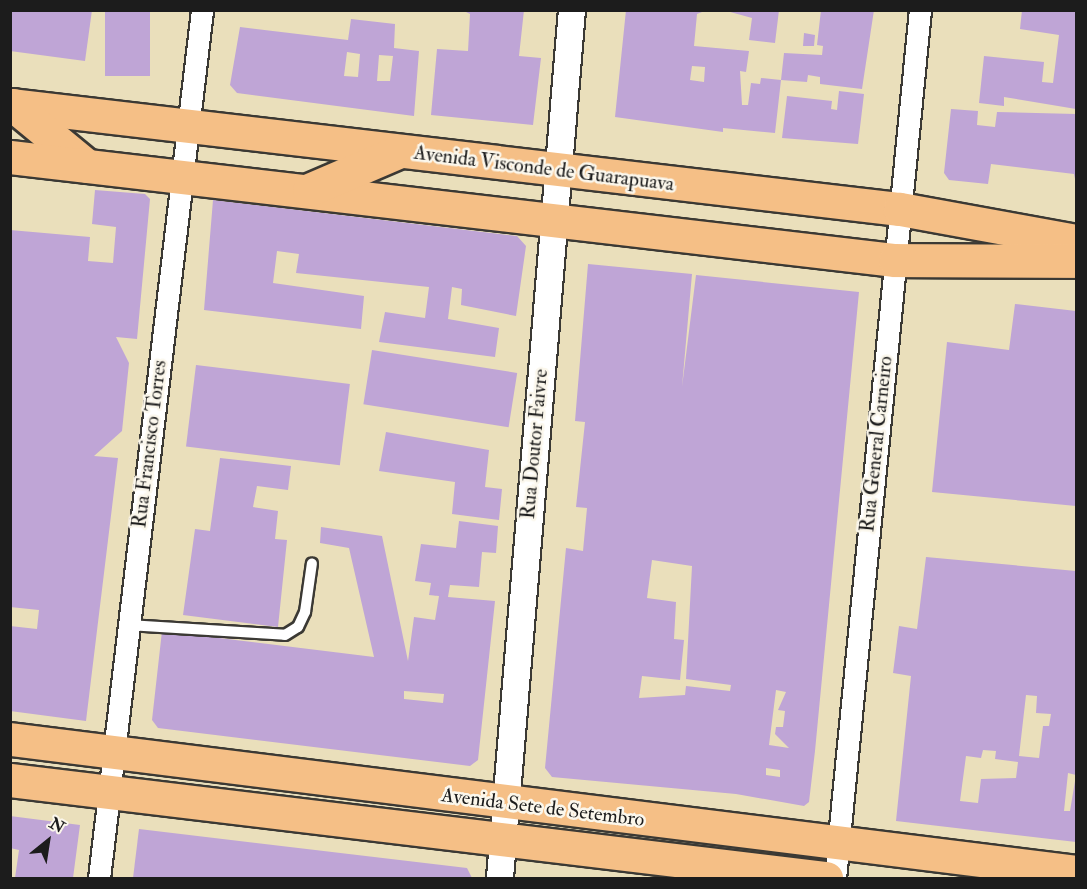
<!DOCTYPE html>
<html>
<head>
<meta charset="utf-8">
<style>
	body { margin:0 }
	#map { position:relative; width:1087px; height:889px; overflow:hidden; background:#eadfbb; font-family:"IM FELL Double Pica",serif }
	div>[style] { position:absolute }
	[style*='--x'] { left:calc(var(--x)*1px); top:calc(var(--y)*1px); width:calc(var(--w)*1px); rotate:calc(var(--a)*1deg) }
	.building>* { inset:0; background:#bfa5d6; transform-origin:0 0 }
	.roads { filter:drop-shadow(2px 0 #3b3934) drop-shadow(-2px 0 #3b3934) drop-shadow(0 2px #3b3934) drop-shadow(0 -2px #3b3934) }
	.service>* { height:10px; margin:-5px; padding:0 5px; transform-origin:5px; border-radius:5px; background:#fff }
	.minor>* { height:21px; margin:-10.5px; padding:0 10.5px; transform-origin:10.5px; border-radius:10.5px; background:#fff }
	.tertiary>* { height:26px; margin:-13px; padding:0 13px; transform-origin:13px; border-radius:13px; background:#fff }
	.primary>* { height:33px; margin:-16.5px; padding:0 16.5px; transform-origin:16.5px; border-radius:16.5px; background:#f5bf86 }
	span { translate:-50% -50%; white-space:nowrap; text-align:center; line-height:1.15; -webkit-text-stroke:5px #fbf7ec; paint-order:stroke }
	.street-label { font-size:20px; color:#1c1c1c }
	.frame { position:absolute; inset:0; border:12px solid #1c1c1c; pointer-events:none }
	.north { position:absolute; left:18px; top:811px; width:60px; height:60px; -webkit-text-stroke:4px #fbf7ec; paint-order:stroke; rotate:30deg; font-size:16px; font-weight:700; line-height:24px; text-align:center; color:#1c1c1c }
	.north::after { content:''; display:block; margin:auto; width:21px; height:27px; background:#1c1c1c; clip-path:polygon(50% 0,100% 100%,50% 72%,0 100%) }
</style>
</head>
<body>
<div id="map">
	<div class="building">
		<i style="clip-path:polygon(10px 10px,92px 10px,85px 61px,10px 51px)"></i>
		<i style="left:105px;top:10px;width:45px;height:66px"></i>
		<i style="clip-path:polygon(462px 10px,524px 10px,519px 56px,541px 58px,533px 125px,431px 115px,437px 49px,468px 51px,470px 14px)"></i>
		<i style="clip-path:polygon(evenodd,626px 10px,707px 10px,697px 14px,694px 46px,749px 51px,746px 72px,740px 71px,742px 105px,748px 105px,751px 83px,760px 84px,761px 78px,781px 80px,775px 133px,723px 128px,723px 132px,615px 117px,626px 10px,692px 66px,705px 67px,704px 82px,690px 80px,692px 66px)"></i>
		<i style="clip-path:polygon(723px 10px,779px 10px,775px 43px,749px 40px,752px 18px)"></i>
		<i style="clip-path:polygon(821px 10px,874px 10px,862px 89px,820px 84px,820px 77px,808px 75px,807px 82px,781px 80px,784px 53px,822px 55px,823px 46px,817px 45px)"></i>
		<i style="clip-path:polygon(1022px 10px,1076px 10px,1076px 109px,1004px 97px,1004px 106px,979px 103px,984px 56px,1044px 62px,1042px 82px,1053px 83px,1059px 35px,1020px 29px)"></i>
		<i style="clip-path:polygon(evenodd,351px 19px,395px 24px,394px 48px,419px 51px,414px 116px,237px 93px,230px 85px,240px 27px,348px 40px,351px 19px,347px 52px,360px 54px,358px 77px,344px 76px,347px 52px,351px 19px,379px 55px,393px 56px,390px 81px,377px 81px,379px 55px)"></i>
		<i style="clip-path:polygon(804px 33px,815px 35px,814px 46px,803px 46px)"></i>
		<i style="clip-path:polygon(839px 91px,864px 94px,858px 144px,782px 138px,787px 96px,832px 101px,831px 109px,837px 110px)"></i>
		<i style="clip-path:polygon(951px 109px,978px 111px,977px 125px,995px 127px,997px 112px,1076px 114px,1076px 184px,1074px 174px,991px 164px,988px 184px,949px 180px,944px 173px)"></i>
		<i style="clip-path:polygon(95px 190px,145px 194px,150px 199px,137px 339px,116px 337px,129px 363px,122px 431px,94px 456px,118px 458px,86px 721px,10px 711px,10px 626px,37px 629px,39px 610px,10px 607px,10px 230px,90px 237px,88px 261px,113px 263px,116px 227px,92px 224px)"></i>
		<i style="clip-path:polygon(213px 200px,517px 236px,526px 246px,516px 316px,461px 305px,462px 289px,452px 287px,448px 319px,499px 328px,495px 357px,379px 342px,385px 312px,425px 318px,429px 287px,296px 273px,299px 254px,277px 251px,273px 283px,364px 296px,361px 329px,204px 310px)"></i>
		<i style="clip-path:polygon(evenodd,588px 264px,692px 274px,682px 387px,696px 275px,859px 292px,815px 751px,809px 802px,804px 806px,736px 794px,552px 777px,545px 768px,566px 548px,583px 551px,587px 508px,576px 507px,585px 422px,575px 421px,588px 264px,652px 560px,692px 566px,686px 679px,731px 685px,730px 691px,686px 686px,685px 695px,639px 698px,642px 676px,680px 680px,684px 640px,674px 639px,676px 602px,647px 598px,652px 560px,588px 264px,776px 690px,786px 692px,778px 710px,785px 711px,783px 727px,776px 727px,775px 734px,789px 748px,769px 745px,776px 690px,588px 264px,766px 768px,780px 770px,780px 777px,766px 775px,766px 768px)"></i>
		<i style="clip-path:polygon(1015px 304px,1076px 311px,1076px 506px,932px 492px,947px 342px,1009px 350px)"></i>
		<i style="left:372px;top:350px;width:147px;height:55px;rotate:9deg"></i>
		<i style="left:196px;top:365px;width:155px;height:82px;rotate:7deg"></i>
		<i style="clip-path:polygon(386px 432px,489px 450px,485px 487px,502px 489px,499px 520px,452px 514px,455px 482px,379px 471px)"></i>
		<i style="clip-path:polygon(220px 458px,291px 466px,288px 490px,257px 486px,253px 507px,278px 511px,275px 539px,287px 540px,278px 627px,183px 615px,195px 529px,210px 531px)"></i>
		<i style="clip-path:polygon(evenodd,459px 521px,498px 526px,496px 553px,482px 552px,479px 587px,450px 585px,448px 597px,495px 601px,478px 760px,470px 766px,158px 728px,152px 720px,162px 631px,374px 657px,349px 548px,320px 543px,321px 527px,382px 536px,408px 661px,414px 617px,435px 620px,439px 596px,429px 595px,431px 583px,415px 581px,421px 544px,456px 548px,459px 521px,404px 691px,444px 694px,443px 703px,404px 699px,404px 691px)"></i>
		<i style="clip-path:polygon(evenodd,926px 557px,1076px 571px,1076px 842px,896px 821px,911px 676px,893px 673px,899px 626px,917px 629px,926px 557px,1026px 695px,1037px 696px,1036px 713px,1051px 714px,1049px 726px,1043px 726px,1039px 758px,1019px 756px,1026px 695px,926px 557px,983px 750px,996px 751px,995px 759px,1018px 762px,1016px 778px,981px 779px,978px 803px,960px 801px,966px 756px,981px 758px,983px 750px,926px 557px,1068px 773px,1076px 775px,1070px 811px,1064px 811px,1068px 773px)"></i>
		<i style="clip-path:polygon(10px 816px,80px 825px,73px 878px,15px 878px,19px 850px,10px 848px)"></i>
		<i style="clip-path:polygon(139px 829px,467px 868px,472px 878px,133px 878px)"></i>
	</div>
	<div class="roads">
		<div class="service">
			<i style="--x:128;--y:625;--w:157;--a:3.6"></i>
			<i style="--x:285;--y:635;--w:15;--a:-32"></i>
			<i style="--x:298;--y:627;--w:17;--a:-65"></i>
			<i style="--x:305;--y:612;--w:49;--a:-81.9"></i>
		</div>
		<div class="minor">
			<i style="--x:99;--y:878;--w:874;--a:-83.23"></i>
			<i style="--x:835;--y:878;--w:872;--a:-84.41"></i>
		</div>
		<div class="tertiary">
			<i style="--x:500;--y:878;--w:871;--a:-85.26"></i>
		</div>
		<div class="primary">
			<i style="--x:10;--y:105;--w:896;--a:6.67"></i>
			<i style="--x:900;--y:209;--w:179;--a:10.3"></i>
			<i style="--x:13;--y:105;--w:96;--a:39.5"></i>
			<i style="--x:10;--y:157;--w:891;--a:6.64"></i>
			<i style="--x:895;--y:260;--w:181;--a:0.3"></i>
			<i style="--x:309;--y:190;--w:99;--a:-23.2"></i>
			<i style="--x:10;--y:739;--w:1074;--a:7.11"></i>
			<i style="--x:10;--y:780;--w:822;--a:6.85"></i>
		</div>
	</div>
	<div class="street-label">
		<span style="left:544px;top:168px;rotate:7deg">Avenida Visconde de Guarapuava</span>
		<span style="left:149px;top:444px;rotate:-83deg">Rua Francisco Torres</span>
		<span style="left:534px;top:444px;rotate:-85deg">Rua Doutor Faivre</span>
		<span style="left:876px;top:444px;rotate:-84deg">Rua General Carneiro</span>
		<span style="left:543px;top:807px;rotate:7deg">Avenida Sete de Setembro</span>
	</div>
	<div class="frame"></div>
	<div class="north">N</div>
</div>
</body>
</html>
